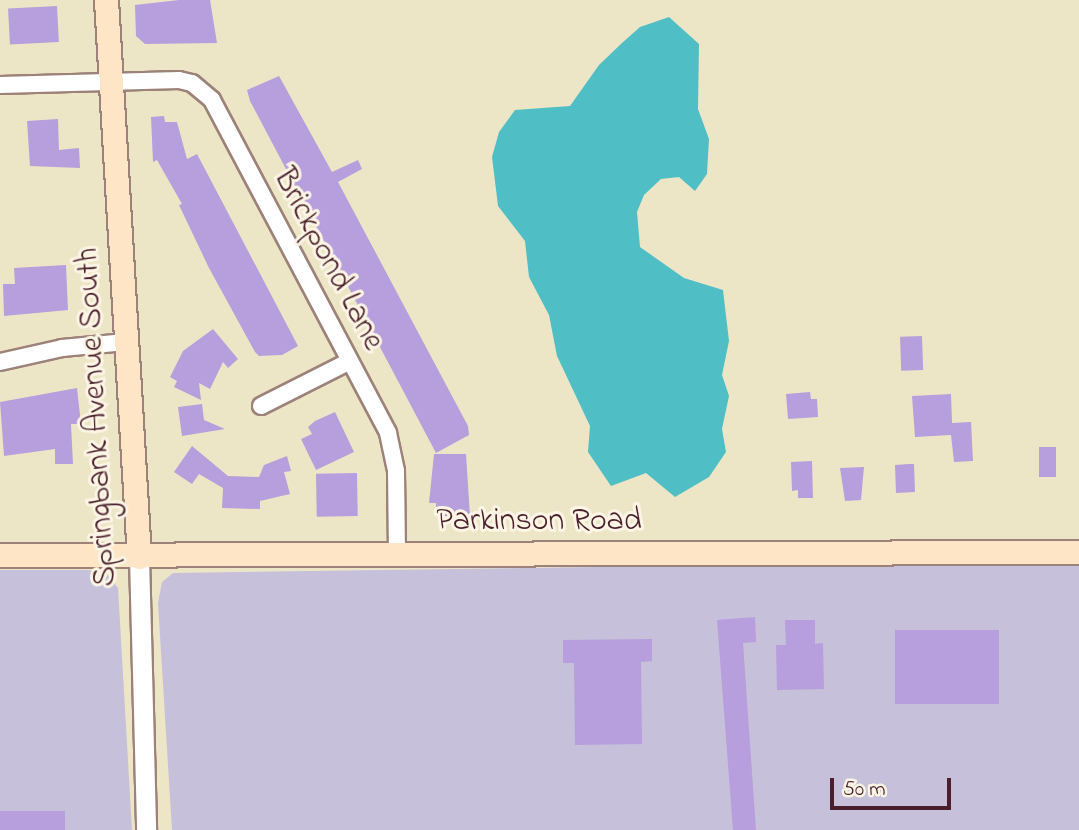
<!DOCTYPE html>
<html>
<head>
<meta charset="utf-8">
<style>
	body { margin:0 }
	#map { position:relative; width:1079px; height:830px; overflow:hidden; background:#ede6c6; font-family:"Indie Flower",sans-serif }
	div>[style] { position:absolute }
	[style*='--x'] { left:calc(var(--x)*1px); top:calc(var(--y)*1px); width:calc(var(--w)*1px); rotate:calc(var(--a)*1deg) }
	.industrial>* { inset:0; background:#c6c0da }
	.water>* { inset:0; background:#50bec5 }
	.building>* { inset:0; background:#b79edc; transform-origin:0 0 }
	.roads { filter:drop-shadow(2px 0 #9c8278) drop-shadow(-2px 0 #9c8278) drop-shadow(0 2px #9c8278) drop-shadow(0 -2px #9c8278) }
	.minor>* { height:16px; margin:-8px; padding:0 8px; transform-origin:8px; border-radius:8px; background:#fff }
	.tertiary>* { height:19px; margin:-9.5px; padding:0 9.5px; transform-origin:9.5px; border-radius:9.5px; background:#fff }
	.secondary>* { height:23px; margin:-11.5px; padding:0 11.5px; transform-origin:11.5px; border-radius:11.5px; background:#fde5c5 }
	span { translate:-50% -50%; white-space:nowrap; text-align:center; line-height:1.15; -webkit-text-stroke:6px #fcf5e5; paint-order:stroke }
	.street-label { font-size:32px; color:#4a1f2b }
	.scale { position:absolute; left:830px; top:778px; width:121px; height:32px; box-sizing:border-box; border:4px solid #4a1f2b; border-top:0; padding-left:9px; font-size:21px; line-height:24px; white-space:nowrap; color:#4a1f2b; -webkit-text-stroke:5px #fcf5e5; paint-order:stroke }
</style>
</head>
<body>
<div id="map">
	<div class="industrial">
		<i style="clip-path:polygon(1079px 560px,1079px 830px,172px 830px,158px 603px,162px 582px,173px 573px)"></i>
		<i style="clip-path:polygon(0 570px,89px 570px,107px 574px,118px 588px,132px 830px,0 830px)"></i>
	</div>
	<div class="water">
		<i style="clip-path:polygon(669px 17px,699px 44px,698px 109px,709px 139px,707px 174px,695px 191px,679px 177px,661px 179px,644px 195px,637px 212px,640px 247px,684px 278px,723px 290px,729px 341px,722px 375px,729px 396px,722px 429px,726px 452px,709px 477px,675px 497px,646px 473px,611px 486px,588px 452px,590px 426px,557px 356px,549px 315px,529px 277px,525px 241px,498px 206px,492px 157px,499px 132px,515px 110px,570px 106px,599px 65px,622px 43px,640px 27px)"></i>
	</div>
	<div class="building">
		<i style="clip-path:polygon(179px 0,210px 0,217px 43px,145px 44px,136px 36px,135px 5px)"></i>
		<i style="left:57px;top:6px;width:36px;height:49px;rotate:87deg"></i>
		<i style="clip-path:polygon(279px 76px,332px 172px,358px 160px,362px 169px,338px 182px,468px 426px,469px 435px,436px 453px,250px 101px,247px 90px)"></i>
		<i style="clip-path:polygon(164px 116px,165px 122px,177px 122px,187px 159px,197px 154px,298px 346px,282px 355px,259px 356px,255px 352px,209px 268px,179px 205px,182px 204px,157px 160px,153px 162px,151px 117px)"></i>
		<i style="clip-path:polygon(58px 119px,59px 150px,79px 148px,80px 168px,30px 166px,27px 121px)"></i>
		<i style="clip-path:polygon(66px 265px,68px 310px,4px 316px,3px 284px,15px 284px,14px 268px)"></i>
		<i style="clip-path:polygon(213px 329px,238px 359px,228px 368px,223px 362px,210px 389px,199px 383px,201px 400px,174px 387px,177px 381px,170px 377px,183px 351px)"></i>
		<i style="left:922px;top:336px;width:34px;height:22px;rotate:88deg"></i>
		<i style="clip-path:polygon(77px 388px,81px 424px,71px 424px,73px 464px,55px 464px,55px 449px,4px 456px,0 402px)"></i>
		<i style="clip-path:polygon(810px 392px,811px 399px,817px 399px,818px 417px,788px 419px,786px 394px)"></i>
		<i style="clip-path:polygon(951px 394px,952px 423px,971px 422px,973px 461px,954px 462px,951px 435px,915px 437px,912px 396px)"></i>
		<i style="clip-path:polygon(202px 404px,204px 420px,225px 429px,182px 436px,178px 407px)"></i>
		<i style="clip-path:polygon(335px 412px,354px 452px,316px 470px,301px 439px,312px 434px,308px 427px,315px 421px)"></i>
		<i style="clip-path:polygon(192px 446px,228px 476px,259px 477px,264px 465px,287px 456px,291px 471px,284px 472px,290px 494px,260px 501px,260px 509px,222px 508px,223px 488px,199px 474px,192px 484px,174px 472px)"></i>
		<i style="left:1039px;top:447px;width:17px;height:30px"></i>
		<i style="clip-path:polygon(434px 454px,466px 454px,470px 516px,436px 516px,436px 503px,429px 503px)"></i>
		<i style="clip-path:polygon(812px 461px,813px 498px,798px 498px,798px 490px,792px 491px,791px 462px)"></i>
		<i style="clip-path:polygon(909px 464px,914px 464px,915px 492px,896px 493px,895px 465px)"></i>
		<i style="clip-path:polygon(864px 467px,861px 500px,845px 501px,840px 468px)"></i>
		<i style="left:357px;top:473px;width:43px;height:41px;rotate:89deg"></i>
		<i style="clip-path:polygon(755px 617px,756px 642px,743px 643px,756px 830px,733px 830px,717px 620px)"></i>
		<i style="clip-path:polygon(785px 620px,815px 620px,815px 644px,823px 643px,824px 689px,777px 690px,776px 645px,786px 645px)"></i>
		<i style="left:999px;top:630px;width:74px;height:104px;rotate:90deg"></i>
		<i style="clip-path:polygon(652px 639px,652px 661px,641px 662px,642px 744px,575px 745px,574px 663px,563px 663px,563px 640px)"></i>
		<i style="left:0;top:811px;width:65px;height:19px"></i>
	</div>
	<div class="roads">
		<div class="minor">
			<i style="--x:0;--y:85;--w:179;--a:-1.6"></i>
			<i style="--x:179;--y:80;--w:13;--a:13"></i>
			<i style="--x:192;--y:83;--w:26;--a:40"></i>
			<i style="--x:212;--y:100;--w:377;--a:62.1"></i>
			<i style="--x:388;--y:433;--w:39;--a:78"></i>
			<i style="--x:396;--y:471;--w:83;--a:89.3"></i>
			<i style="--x:0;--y:362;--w:64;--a:-12.7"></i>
			<i style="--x:62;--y:348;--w:64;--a:-5.4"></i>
			<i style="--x:261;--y:406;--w:97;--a:-26.8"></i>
		</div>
		<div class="tertiary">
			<i style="--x:139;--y:557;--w:273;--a:88.5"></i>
		</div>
		<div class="secondary">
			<i style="--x:106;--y:0;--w:558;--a:86.61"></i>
			<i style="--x:0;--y:555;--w:1079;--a:-0.16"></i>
		</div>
	</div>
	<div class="street-label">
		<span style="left:327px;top:260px;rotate:62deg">Brickpond Lane</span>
		<span style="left:98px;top:417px;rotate:-93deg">Springbank Avenue South</span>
		<span style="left:539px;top:522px">Parkinson Road</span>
	</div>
	<div class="scale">50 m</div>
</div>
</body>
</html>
